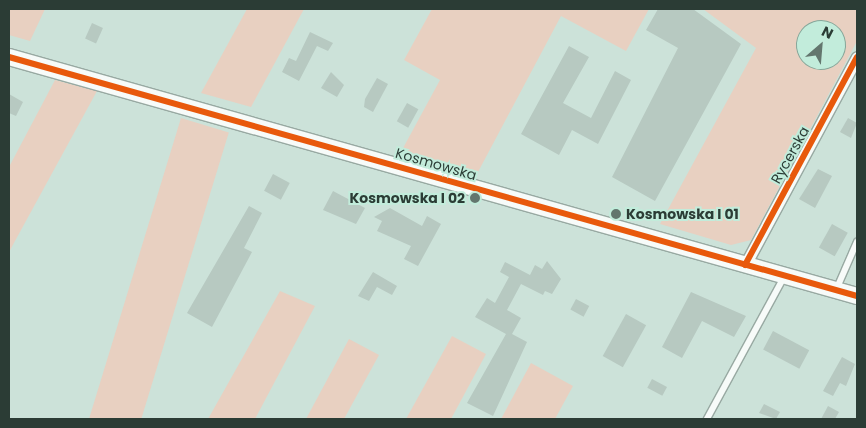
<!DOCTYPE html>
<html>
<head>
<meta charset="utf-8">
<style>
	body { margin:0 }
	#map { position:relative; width:866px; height:428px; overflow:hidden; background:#cce2d9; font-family:Poppins,sans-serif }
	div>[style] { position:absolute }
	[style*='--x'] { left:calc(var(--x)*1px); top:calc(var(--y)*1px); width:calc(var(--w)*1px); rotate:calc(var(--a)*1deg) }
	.green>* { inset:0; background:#e8d0c1; transform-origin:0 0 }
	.building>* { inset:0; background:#b7c9c1; transform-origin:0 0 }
	.roads { filter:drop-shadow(1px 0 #98a9a2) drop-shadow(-1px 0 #98a9a2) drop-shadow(0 1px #98a9a2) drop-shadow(0 -1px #98a9a2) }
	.lane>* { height:5.5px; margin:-2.75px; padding:0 2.75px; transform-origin:2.75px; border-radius:2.75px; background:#f7fbf9 }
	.street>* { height:11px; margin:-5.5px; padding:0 5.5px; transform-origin:5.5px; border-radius:5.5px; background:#f7fbf9 }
	.secondary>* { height:16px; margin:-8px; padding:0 8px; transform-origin:8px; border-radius:8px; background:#f7fbf9 }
	.cycleway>* { height:6px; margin:-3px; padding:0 3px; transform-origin:3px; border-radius:3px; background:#e8590c }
	.dots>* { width:14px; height:14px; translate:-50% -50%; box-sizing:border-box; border:2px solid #c2ecdb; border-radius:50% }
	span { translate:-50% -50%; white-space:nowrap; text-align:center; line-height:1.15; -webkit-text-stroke:4px #c2ecdb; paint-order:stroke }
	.street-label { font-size:14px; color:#2b3c35 }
	.poi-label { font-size:14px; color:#2b3c35; font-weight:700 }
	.right { translate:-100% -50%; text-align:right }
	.left { translate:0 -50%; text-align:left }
	.frame { position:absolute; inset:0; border:10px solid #2b3c35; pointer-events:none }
	.north { position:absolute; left:796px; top:20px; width:50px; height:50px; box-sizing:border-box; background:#c2ecdb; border:1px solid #86a699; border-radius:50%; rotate:27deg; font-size:14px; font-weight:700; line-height:20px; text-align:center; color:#2b3c35 }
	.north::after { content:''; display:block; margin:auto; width:18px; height:22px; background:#63766e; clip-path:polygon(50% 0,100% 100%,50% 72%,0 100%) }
</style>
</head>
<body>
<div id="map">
	<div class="green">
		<i style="clip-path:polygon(9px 9px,45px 9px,30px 41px,9px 35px)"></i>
		<i style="clip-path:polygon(247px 9px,304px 9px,251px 107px,201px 93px)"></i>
		<i style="clip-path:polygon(432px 9px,649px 9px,626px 51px,561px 16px,478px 172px,402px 150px,440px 80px,404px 60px)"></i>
		<i style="clip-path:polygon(evenodd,703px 9px,857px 9px,857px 41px,751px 240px,731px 245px,660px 224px,756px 48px,703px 9px,806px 30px,836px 30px,836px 60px,806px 60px,806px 30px)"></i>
		<i style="clip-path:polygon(55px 80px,97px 91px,9px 252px,9px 167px)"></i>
		<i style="left:181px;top:118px;width:50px;height:342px;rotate:17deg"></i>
		<i style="clip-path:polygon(280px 291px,315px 306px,255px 419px,208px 419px)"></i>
		<i style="clip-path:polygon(452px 336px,486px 354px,451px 419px,406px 419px)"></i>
		<i style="clip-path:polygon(349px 339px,379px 355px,344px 419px,306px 419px)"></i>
		<i style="clip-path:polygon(531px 363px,573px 386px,555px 419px,501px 419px)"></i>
	</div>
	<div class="building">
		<i style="clip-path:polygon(658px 9px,693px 9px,741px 44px,655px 201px,612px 177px,678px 48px,646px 30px)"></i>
		<i style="left:92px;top:23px;width:12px;height:17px;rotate:24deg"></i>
		<i style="clip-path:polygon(310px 32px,333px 43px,328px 51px,317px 46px,299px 81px,282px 72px,289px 58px,296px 61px)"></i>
		<i style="clip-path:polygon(569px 46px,589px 57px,563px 103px,591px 118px,615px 71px,631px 80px,598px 144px,572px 130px,559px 155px,521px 134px)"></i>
		<i style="clip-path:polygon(331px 72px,344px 85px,337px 97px,321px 88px)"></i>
		<i style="clip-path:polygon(377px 78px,388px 84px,373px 112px,364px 107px,365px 99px)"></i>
		<i style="clip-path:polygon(9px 94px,23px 102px,16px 116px,9px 113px)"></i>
		<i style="left:407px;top:103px;width:13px;height:21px;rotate:29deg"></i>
		<i style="clip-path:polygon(848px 118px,857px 123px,851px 138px,840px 132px)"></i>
		<i style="clip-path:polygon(818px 169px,832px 176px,815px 208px,799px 199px)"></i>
		<i style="left:273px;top:174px;width:19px;height:19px;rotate:28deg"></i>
		<i style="clip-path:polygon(333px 191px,365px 208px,356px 224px,323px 210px)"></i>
		<i style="clip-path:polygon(249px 206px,262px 213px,244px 248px,252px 252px,212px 327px,187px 313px)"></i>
		<i style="clip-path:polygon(390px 208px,422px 226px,427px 216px,441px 224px,418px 266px,404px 259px,411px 246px,377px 231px,382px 221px,374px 217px)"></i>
		<i style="left:832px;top:224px;width:18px;height:27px;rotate:29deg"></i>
		<i style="clip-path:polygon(547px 261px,561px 279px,552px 294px,545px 291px,543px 295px,521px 284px,507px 310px,521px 318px,512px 334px,527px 342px,493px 416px,467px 403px,506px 334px,475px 317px,487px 298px,495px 303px,509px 277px,500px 272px,505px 262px,530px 275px,535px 265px,542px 269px)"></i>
		<i style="clip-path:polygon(373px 272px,397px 286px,392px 295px,377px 287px,369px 301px,358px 296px)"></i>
		<i style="clip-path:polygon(691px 292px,746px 316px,734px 337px,702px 321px,682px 358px,662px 347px)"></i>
		<i style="left:576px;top:299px;width:15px;height:12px;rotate:28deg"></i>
		<i style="left:626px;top:314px;width:23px;height:48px;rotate:29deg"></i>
		<i style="left:773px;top:331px;width:41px;height:21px;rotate:28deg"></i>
		<i style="clip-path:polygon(842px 357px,855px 364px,846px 386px,840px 383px,833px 396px,823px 391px)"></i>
		<i style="left:652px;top:379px;width:17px;height:10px;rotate:28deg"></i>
		<i style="clip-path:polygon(764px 404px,780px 412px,776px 419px,759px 413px)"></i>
		<i style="clip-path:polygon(828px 406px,839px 412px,835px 419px,821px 419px)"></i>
	</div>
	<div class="roads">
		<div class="lane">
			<i style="--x:837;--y:288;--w:50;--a:-66.5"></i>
			<i style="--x:707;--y:419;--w:162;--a:-61.5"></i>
		</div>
		<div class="street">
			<i style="--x:745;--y:265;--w:236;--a:-61.7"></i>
		</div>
		<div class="secondary">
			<i style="--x:9;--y:57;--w:881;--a:15.74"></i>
		</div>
	</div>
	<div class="cycleway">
		<i style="--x:9;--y:57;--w:881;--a:15.74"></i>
		<i style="--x:745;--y:265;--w:236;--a:-61.7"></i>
	</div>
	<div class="dots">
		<i style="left:475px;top:198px;background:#63766e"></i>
		<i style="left:616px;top:214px;background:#63766e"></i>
	</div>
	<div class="street-label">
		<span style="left:790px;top:155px;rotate:-61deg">Rycerska</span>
		<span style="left:436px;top:164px;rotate:16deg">Kosmowska</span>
	</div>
	<div class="poi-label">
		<span class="right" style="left:465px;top:198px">Kosmowska I 02</span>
		<span class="left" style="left:626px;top:214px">Kosmowska I 01</span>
	</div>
	<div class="frame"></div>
	<div class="north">N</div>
</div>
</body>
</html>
